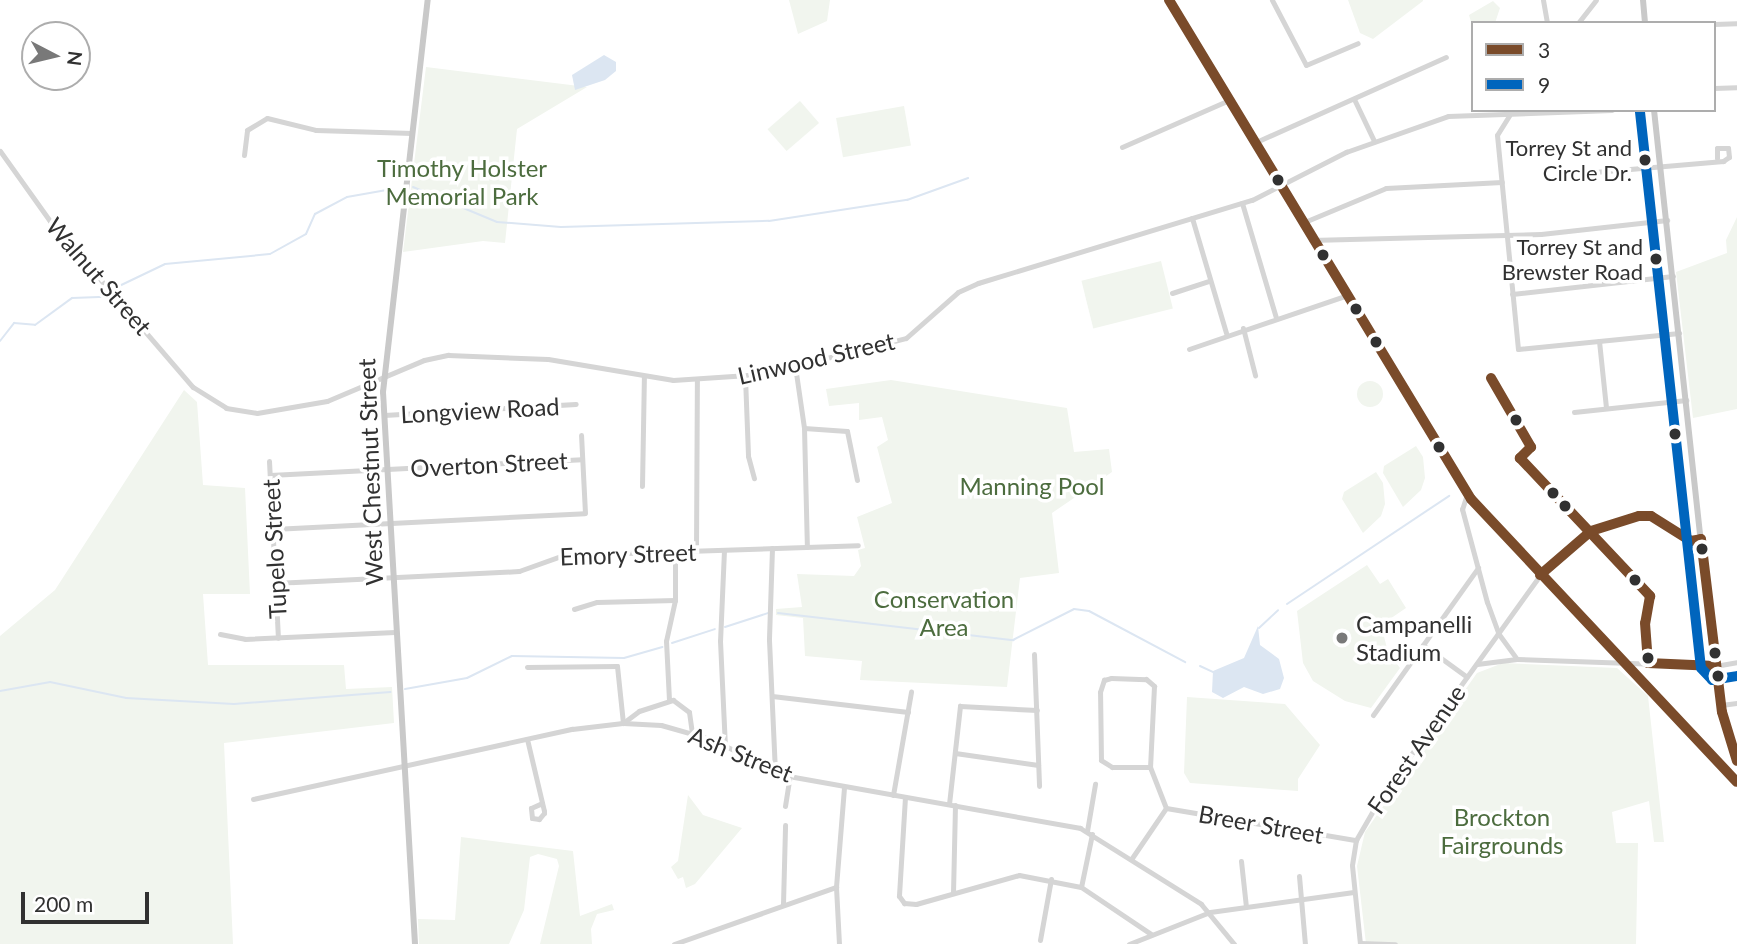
<!DOCTYPE html>
<html>
<head>
<meta charset="utf-8">
<style>
	body { margin:0 }
	#map { position:relative; width:1737px; height:944px; overflow:hidden; background:#fff; font-family:Lato,sans-serif }
	div>[style] { position:absolute }
	[style*='--x'] { left:calc(var(--x)*1px); top:calc(var(--y)*1px); width:calc(var(--w)*1px); rotate:calc(var(--a)*1deg) }
	.green>* { inset:0; background:#f1f5ee; transform-origin:0 0 }
	.round { border-radius:50% }
	.water>* { inset:0; background:#dce6f2 }
	.stream>* { height:2px; margin:-1px; padding:0 1px; transform-origin:1px; border-radius:1px; background:#dce6f2 }
	.minor>* { height:5px; margin:-2.5px; padding:0 2.5px; transform-origin:2.5px; border-radius:2.5px; background:#d5d5d5 }
	.major>* { height:6px; margin:-3px; padding:0 3px; transform-origin:3px; border-radius:3px; background:#c9c9c9 }
	.bus-1>* { height:10px; margin:-5px; padding:0 5px; transform-origin:5px; border-radius:5px; background:#7a4b2a }
	.bus-2>* { height:10px; margin:-5px; padding:0 5px; transform-origin:5px; border-radius:5px; background:#0065bd }
	.dots>* { width:19px; height:19px; translate:-50% -50%; box-sizing:border-box; border:4px solid #fff; border-radius:50% }
	span { translate:-50% -50%; white-space:nowrap; text-align:center; line-height:1.15; -webkit-text-stroke:7px #fff; paint-order:stroke }
	.bus-label { font-size:22px; color:#313131 }
	.right { translate:-100% -50%; text-align:right }
	.park-label { font-size:24px; color:#4c6c3e }
	.street-label { font-size:24px; color:#313131 }
	.poi-label { font-size:24px; color:#313131 }
	.left { translate:0 -50%; text-align:left }
	.legend { position:absolute; left:1471px; top:21px; width:245px; height:91px; box-sizing:border-box; background:#fff; border:2px solid #adadad; margin:0; padding:9px 12px; list-style:none; font-size:21px; color:#313131 }
	.legend li { display:flex; align-items:center; gap:14px; height:35px }
	.legend b { width:35px; border:2px solid #adadad }
	.north { position:absolute; left:21px; top:21px; width:70px; height:70px; box-sizing:border-box; background:#fff; border:2px solid #adadad; border-radius:50%; rotate:97deg; font-size:19px; font-weight:700; line-height:28px; text-align:center; color:#313131 }
	.north::after { content:''; display:block; margin:auto; width:24px; height:32px; background:#797979; clip-path:polygon(50% 0,100% 100%,50% 72%,0 100%) }
	.scale { position:absolute; left:21px; top:892px; width:128px; height:32px; box-sizing:border-box; border:4px solid #313131; border-top:0; padding-left:9px; font-size:21px; line-height:24px; white-space:nowrap; color:#313131; -webkit-text-stroke:5px #fff; paint-order:stroke }
</style>
</head>
<body>
<div id="map">
	<div class="green">
		<i style="clip-path:polygon(789px 0,830px 0,827px 21px,798px 34px)"></i>
		<i style="clip-path:polygon(1348px 0,1423px 0,1423px 1px,1373px 39px,1360px 33px)"></i>
		<i style="clip-path:polygon(1493px 1px,1500px 8px,1495px 23px,1473px 23px,1473px 29px,1469px 15px)"></i>
		<i style="clip-path:polygon(426px 67px,587px 87px,517px 129px,505px 243px,483px 241px,403px 252px)"></i>
		<i style="left:800px;top:101px;width:29px;height:43px;rotate:49deg"></i>
		<i style="left:904px;top:106px;width:40px;height:69px;rotate:80deg"></i>
		<i style="clip-path:polygon(1737px 217px,1737px 409px,1693px 418px,1676px 272px,1727px 253px,1726px 240px)"></i>
		<i style="left:1161px;top:261px;width:49px;height:82px;rotate:76deg"></i>
		<i style="clip-path:polygon(891px 380px,1067px 408px,1074px 452px,1109px 449px,1112px 472px,1052px 513px,1059px 573px,1020px 578px,1007px 687px,860px 680px,862px 661px,805px 656px,803px 618px,776px 615px,776px 609px,802px 607px,797px 574px,854px 576px,861px 566px,858px 550px,865px 548px,857px 517px,892px 503px,877px 447px,888px 440px,882px 417px,859px 420px,859px 403px,829px 406px,826px 389px)"></i>
		<i class="round" style="left:1357px;top:381px;width:26px;height:26px"></i>
		<i style="clip-path:polygon(184px 390px,197px 402px,203px 485px,245px 488px,250px 594px,203px 594px,208px 665px,344px 665px,346px 689px,392px 687px,394px 723px,224px 743px,233px 944px,0 944px,0 636px,55px 590px)"></i>
		<i style="clip-path:polygon(1416px 446px,1423px 457px,1425px 478px,1421px 490px,1403px 507px,1383px 473px,1384px 466px)"></i>
		<i style="clip-path:polygon(1376px 472px,1383px 483px,1385px 504px,1381px 516px,1363px 533px,1342px 499px,1344px 492px)"></i>
		<i style="clip-path:polygon(1367px 565px,1380px 584px,1388px 579px,1406px 608px,1381px 625px,1388px 652px,1400px 668px,1371px 708px,1345px 701px,1313px 681px,1303px 663px,1297px 611px)"></i>
		<i style="clip-path:polygon(1503px 663px,1617px 668px,1648px 696px,1664px 842px,1654px 842px,1649px 801px,1612px 812px,1616px 843px,1638px 843px,1636px 944px,1366px 944px,1357px 866px,1365px 832px,1477px 673px)"></i>
		<i style="clip-path:polygon(1187px 697px,1285px 704px,1320px 745px,1298px 779px,1298px 791px,1190px 783px,1184px 773px)"></i>
		<i style="clip-path:polygon(688px 795px,703px 815px,742px 828px,695px 884px,686px 888px,683px 877px,678px 879px,671px 867px,678px 861px)"></i>
		<i style="clip-path:polygon(461px 837px,573px 851px,580px 916px,612px 904px,614px 910px,597px 914px,591px 929px,592px 944px,540px 944px,559px 866px,557px 859px,538px 854px,530px 857px,524px 910px,509px 944px,419px 944px,418px 919px,455px 920px)"></i>
	</div>
	<div class="water">
		<i style="clip-path:polygon(604px 55px,616px 62px,616px 71px,605px 80px,575px 90px,572px 75px)"></i>
		<i style="clip-path:polygon(1258px 626px,1260px 645px,1279px 659px,1284px 678px,1280px 689px,1263px 694px,1244px 687px,1223px 698px,1212px 692px,1213px 671px,1244px 658px)"></i>
	</div>
	<div class="stream">
		<i style="--x:413;--y:187;--w:91;--a:22.6"></i>
		<i style="--x:497;--y:222;--w:64;--a:4.5"></i>
		<i style="--x:561;--y:227;--w:208;--a:-1.7"></i>
		<i style="--x:769;--y:221;--w:140;--a:-8.7"></i>
		<i style="--x:907;--y:200;--w:65;--a:-19.8"></i>
		<i style="--x:115;--y:288;--w:55;--a:-25.6"></i>
		<i style="--x:165;--y:264;--w:105;--a:-5.4"></i>
		<i style="--x:270;--y:254;--w:41;--a:-29.1"></i>
		<i style="--x:306;--y:234;--w:22;--a:-66"></i>
		<i style="--x:315;--y:214;--w:36;--a:-28"></i>
		<i style="--x:347;--y:197;--w:46;--a:-10.1"></i>
		<i style="--x:0;--y:341;--w:23;--a:-52"></i>
		<i style="--x:14;--y:323;--w:21;--a:5"></i>
		<i style="--x:35;--y:325;--w:46;--a:-36.1"></i>
		<i style="--x:72;--y:298;--w:34;--a:-2"></i>
		<i style="--x:1287;--y:604;--w:195;--a:-33.7"></i>
		<i style="--x:778;--y:613;--w:237;--a:6.6"></i>
		<i style="--x:1013;--y:640;--w:68;--a:-26.9"></i>
		<i style="--x:1074;--y:609;--w:15;--a:8"></i>
		<i style="--x:1089;--y:611;--w:109;--a:28"></i>
		<i style="--x:725;--y:627;--w:45;--a:-18"></i>
		<i style="--x:1259;--y:628;--w:26;--a:-43"></i>
		<i style="--x:672;--y:643;--w:45;--a:-18"></i>
		<i style="--x:1200;--y:666;--w:14;--a:25"></i>
		<i style="--x:405;--y:689;--w:63;--a:-10.1"></i>
		<i style="--x:467;--y:678;--w:50;--a:-26.1"></i>
		<i style="--x:512;--y:656;--w:112;--a:1"></i>
		<i style="--x:624;--y:658;--w:40;--a:-16"></i>
		<i style="--x:0;--y:691;--w:51;--a:-10.2"></i>
		<i style="--x:50;--y:682;--w:78;--a:11.9"></i>
		<i style="--x:126;--y:698;--w:108;--a:3.2"></i>
		<i style="--x:234;--y:704;--w:157;--a:-4.4"></i>
	</div>
	<div class="minor">
		<i style="--x:1272;--y:0;--w:73;--a:62.4"></i>
		<i style="--x:1306;--y:65;--w:56;--a:-22.9"></i>
		<i style="--x:1543;--y:0;--w:23;--a:80"></i>
		<i style="--x:1578;--y:23;--w:29;--a:-52"></i>
		<i style="--x:1714;--y:24;--w:23;--a:-2"></i>
		<i style="--x:1714;--y:88;--w:23;--a:-2"></i>
		<i style="--x:1354;--y:99;--w:47;--a:64.5"></i>
		<i style="--x:1512;--y:111;--w:28;--a:122"></i>
		<i style="--x:1497;--y:135;--w:215;--a:84.4"></i>
		<i style="--x:1518;--y:349;--w:162;--a:-5.7"></i>
		<i style="--x:1256;--y:142;--w:208;--a:-24.1"></i>
		<i style="--x:1122;--y:147;--w:117;--a:-23.7"></i>
		<i style="--x:0;--y:151;--w:86;--a:54.5"></i>
		<i style="--x:50;--y:221;--w:219;--a:49.3"></i>
		<i style="--x:193;--y:387;--w:39;--a:32"></i>
		<i style="--x:226;--y:408;--w:31;--a:9"></i>
		<i style="--x:257;--y:413;--w:71;--a:-9.7"></i>
		<i style="--x:327;--y:401;--w:105;--a:-22.9"></i>
		<i style="--x:424;--y:360;--w:25;--a:-12"></i>
		<i style="--x:448;--y:355;--w:100;--a:2.3"></i>
		<i style="--x:548;--y:359;--w:127;--a:9.5"></i>
		<i style="--x:673;--y:380;--w:90;--a:-3.8"></i>
		<i style="--x:763;--y:374;--w:147;--a:-14.1"></i>
		<i style="--x:906;--y:338;--w:69;--a:-41.5"></i>
		<i style="--x:958;--y:292;--w:22;--a:-24"></i>
		<i style="--x:978;--y:283;--w:286;--a:-16.9"></i>
		<i style="--x:1252;--y:200;--w:106;--a:-27.1"></i>
		<i style="--x:1346;--y:152;--w:108;--a:-19.4"></i>
		<i style="--x:1448;--y:116;--w:164;--a:-2.1"></i>
		<i style="--x:244;--y:155;--w:25;--a:-83"></i>
		<i style="--x:247;--y:130;--w:23;--a:-31"></i>
		<i style="--x:267;--y:118;--w:50;--a:13.8"></i>
		<i style="--x:316;--y:130;--w:96;--a:1.8"></i>
		<i style="--x:1583;--y:173;--w:141;--a:-4.9"></i>
		<i style="--x:1723;--y:161;--w:7;--a:-34"></i>
		<i style="--x:1729;--y:157;--w:9;--a:-96"></i>
		<i style="--x:1728;--y:148;--w:11;--a:180"></i>
		<i style="--x:1717;--y:148;--w:10;--a:90"></i>
		<i style="--x:1242;--y:203;--w:120;--a:73.5"></i>
		<i style="--x:1192;--y:218;--w:120;--a:73.5"></i>
		<i style="--x:1302;--y:223;--w:91;--a:-22.6"></i>
		<i style="--x:1386;--y:188;--w:116;--a:-3"></i>
		<i style="--x:1311;--y:240;--w:230;--a:-1.5"></i>
		<i style="--x:1541;--y:234;--w:127;--a:-6.3"></i>
		<i style="--x:1172;--y:293;--w:39;--a:-18"></i>
		<i style="--x:1512;--y:294;--w:162;--a:-6.4"></i>
		<i style="--x:1243;--y:328;--w:49;--a:75.7"></i>
		<i style="--x:1599;--y:341;--w:67;--a:84"></i>
		<i style="--x:1189;--y:349;--w:165;--a:-18.8"></i>
		<i style="--x:795;--y:366;--w:63;--a:81.7"></i>
		<i style="--x:804;--y:428;--w:119;--a:88.6"></i>
		<i style="--x:745;--y:377;--w:79;--a:87.8"></i>
		<i style="--x:748;--y:456;--w:23;--a:75"></i>
		<i style="--x:1574;--y:412;--w:113;--a:-6.1"></i>
		<i style="--x:384;--y:415;--w:192;--a:-3.3"></i>
		<i style="--x:804;--y:428;--w:43;--a:4"></i>
		<i style="--x:847;--y:431;--w:50;--a:78.5"></i>
		<i style="--x:269;--y:461;--w:177;--a:87.1"></i>
		<i style="--x:270;--y:475;--w:312;--a:-2.9"></i>
		<i style="--x:642;--y:486;--w:110;--a:-89"></i>
		<i style="--x:1467;--y:494;--w:16;--a:108"></i>
		<i style="--x:1462;--y:509;--w:96;--a:75"></i>
		<i style="--x:1487;--y:602;--w:33;--a:70"></i>
		<i style="--x:1498;--y:633;--w:32;--a:54"></i>
		<i style="--x:1517;--y:659;--w:198;--a:2"></i>
		<i style="--x:1715;--y:666;--w:22;--a:-10"></i>
		<i style="--x:273;--y:529;--w:312;--a:-2.9"></i>
		<i style="--x:585;--y:513;--w:78;--a:-92.9"></i>
		<i style="--x:772;--y:548;--w:92;--a:91.9"></i>
		<i style="--x:769;--y:640;--w:131;--a:87.4"></i>
		<i style="--x:724;--y:550;--w:91;--a:92.5"></i>
		<i style="--x:720;--y:641;--w:105;--a:87.3"></i>
		<i style="--x:696;--y:551;--w:171;--a:-89.7"></i>
		<i style="--x:275;--y:583;--w:244;--a:-2.8"></i>
		<i style="--x:519;--y:571;--w:48;--a:-19.6"></i>
		<i style="--x:564;--y:555;--w:294;--a:-1.9"></i>
		<i style="--x:574;--y:609;--w:24;--a:-17"></i>
		<i style="--x:597;--y:602;--w:78;--a:-1.5"></i>
		<i style="--x:220;--y:634;--w:25;--a:11"></i>
		<i style="--x:245;--y:639;--w:150;--a:-2.7"></i>
		<i style="--x:1423;--y:645;--w:54;--a:36"></i>
		<i style="--x:1034;--y:654;--w:132;--a:87.8"></i>
		<i style="--x:1477;--y:664;--w:40;--a:-7.1"></i>
		<i style="--x:527;--y:667;--w:90;--a:-0.6"></i>
		<i style="--x:617;--y:666;--w:57;--a:84"></i>
		<i style="--x:1111;--y:678;--w:35;--a:2"></i>
		<i style="--x:1146;--y:679;--w:11;--a:41"></i>
		<i style="--x:1154;--y:686;--w:81;--a:92.8"></i>
		<i style="--x:1150;--y:767;--w:38;--a:180"></i>
		<i style="--x:1112;--y:767;--w:13;--a:-148"></i>
		<i style="--x:1101;--y:760;--w:68;--a:-90.8"></i>
		<i style="--x:1100;--y:692;--w:13;--a:-72"></i>
		<i style="--x:1104;--y:680;--w:7;--a:-16"></i>
		<i style="--x:772;--y:696;--w:137;--a:6.7"></i>
		<i style="--x:669;--y:700;--w:59;--a:-92.9"></i>
		<i style="--x:666;--y:641;--w:42;--a:-77.6"></i>
		<i style="--x:675;--y:600;--w:48;--a:-90"></i>
		<i style="--x:1721;--y:705;--w:16;--a:-7"></i>
		<i style="--x:1373;--y:715;--w:181;--a:-54.5"></i>
		<i style="--x:623;--y:723;--w:20;--a:-37"></i>
		<i style="--x:639;--y:711;--w:36;--a:-18"></i>
		<i style="--x:673;--y:700;--w:20;--a:37"></i>
		<i style="--x:689;--y:712;--w:21;--a:82"></i>
		<i style="--x:527;--y:739;--w:74;--a:76.7"></i>
		<i style="--x:544;--y:811;--w:2;--a:90"></i>
		<i style="--x:544;--y:813;--w:8;--a:130"></i>
		<i style="--x:539;--y:819;--w:7;--a:-172"></i>
		<i style="--x:532;--y:818;--w:10;--a:-96"></i>
		<i style="--x:531;--y:808;--w:12;--a:-24"></i>
		<i style="--x:955;--y:753;--w:84;--a:8.2"></i>
		<i style="--x:1150;--y:767;--w:44;--a:68.7"></i>
		<i style="--x:893;--y:795;--w:105;--a:-80.1"></i>
		<i style="--x:905;--y:797;--w:99;--a:93.5"></i>
		<i style="--x:899;--y:896;--w:9;--a:54"></i>
		<i style="--x:904;--y:903;--w:12;--a:5"></i>
		<i style="--x:916;--y:904;--w:107;--a:-15.7"></i>
		<i style="--x:1019;--y:875;--w:63;--a:11"></i>
		<i style="--x:253;--y:799;--w:327;--a:-12.4"></i>
		<i style="--x:572;--y:729;--w:51;--a:-6.7"></i>
		<i style="--x:623;--y:723;--w:38;--a:3"></i>
		<i style="--x:661;--y:725;--w:48;--a:15.8"></i>
		<i style="--x:707;--y:738;--w:95;--a:24.1"></i>
		<i style="--x:794;--y:777;--w:291;--a:10.1"></i>
		<i style="--x:1080;--y:828;--w:143;--a:32.1"></i>
		<i style="--x:1201;--y:904;--w:52;--a:50.5"></i>
		<i style="--x:949;--y:804;--w:99;--a:-83.6"></i>
		<i style="--x:960;--y:706;--w:77;--a:3"></i>
		<i style="--x:785;--y:806;--w:30;--a:-81"></i>
		<i style="--x:1166;--y:808;--w:193;--a:9.6"></i>
		<i style="--x:1087;--y:831;--w:48;--a:-80.3"></i>
		<i style="--x:1092;--y:834;--w:54;--a:101.7"></i>
		<i style="--x:1081;--y:887;--w:84;--a:33.9"></i>
		<i style="--x:1132;--y:858;--w:60;--a:-55.8"></i>
		<i style="--x:1241;--y:861;--w:46;--a:83.8"></i>
		<i style="--x:1299;--y:876;--w:68;--a:85"></i>
		<i style="--x:953;--y:893;--w:88;--a:-88.7"></i>
		<i style="--x:783;--y:904;--w:79;--a:-88.5"></i>
		<i style="--x:1040;--y:940;--w:62;--a:-79.8"></i>
		<i style="--x:1360;--y:943;--w:35;--a:2"></i>
		<i style="--x:674;--y:944;--w:172;--a:-19.4"></i>
		<i style="--x:839;--y:944;--w:57;--a:-93"></i>
		<i style="--x:836;--y:887;--w:100;--a:-85.4"></i>
		<i style="--x:1129;--y:944;--w:87;--a:-21.6"></i>
		<i style="--x:1210;--y:912;--w:145;--a:-7.9"></i>
		<i style="--x:1360;--y:944;--w:79;--a:-95.8"></i>
		<i style="--x:1352;--y:865;--w:25;--a:-81"></i>
		<i style="--x:1356;--y:840;--w:52;--a:-60"></i>
		<i style="--x:1382;--y:795;--w:271;--a:-54.3"></i>
	</div>
	<div class="major">
		<i style="--x:1169;--y:0;--w:583;--a:58.82"></i>
		<i style="--x:1471;--y:499;--w:388;--a:46.8"></i>
		<i style="--x:1643;--y:0;--w:23;--a:85"></i>
		<i style="--x:1654;--y:110;--w:547;--a:83.81"></i>
		<i style="--x:1713;--y:654;--w:64;--a:81"></i>
		<i style="--x:1723;--y:717;--w:46;--a:72.3"></i>
		<i style="--x:415;--y:944;--w:553;--a:-93.32"></i>
		<i style="--x:383;--y:392;--w:395;--a:-83.5"></i>
	</div>
	<div class="bus-1">
		<i style="--x:1169;--y:0;--w:583;--a:58.82"></i>
		<i style="--x:1471;--y:499;--w:388;--a:46.8"></i>
		<i style="--x:1491;--y:378;--w:80;--a:59.9"></i>
		<i style="--x:1531;--y:447;--w:16;--a:135"></i>
		<i style="--x:1520;--y:458;--w:190;--a:46.7"></i>
		<i style="--x:1650;--y:596;--w:27;--a:100"></i>
		<i style="--x:1645;--y:623;--w:40;--a:85.7"></i>
		<i style="--x:1648;--y:663;--w:67;--a:2.6"></i>
		<i style="--x:1540;--y:575;--w:67;--a:-40.8"></i>
		<i style="--x:1591;--y:531;--w:50;--a:-17.4"></i>
		<i style="--x:1639;--y:516;--w:12;--a:0"></i>
		<i style="--x:1651;--y:516;--w:47;--a:32"></i>
		<i style="--x:1691;--y:541;--w:10;--a:-11"></i>
		<i style="--x:1701;--y:539;--w:174;--a:83.1"></i>
		<i style="--x:1722;--y:712;--w:51;--a:73"></i>
	</div>
	<div class="bus-2">
		<i style="--x:1640;--y:112;--w:559;--a:83.74"></i>
		<i style="--x:1701;--y:668;--w:16;--a:47"></i>
		<i style="--x:1712;--y:680;--w:25;--a:-9"></i>
	</div>
	<div class="dots">
		<i style="left:1645px;top:160px;background:#313131"></i>
		<i style="left:1278px;top:180px;background:#313131"></i>
		<i style="left:1323px;top:255px;background:#313131"></i>
		<i style="left:1656px;top:259px;background:#313131"></i>
		<i style="left:1356px;top:309px;background:#313131"></i>
		<i style="left:1376px;top:342px;background:#313131"></i>
		<i style="left:1516px;top:420px;background:#313131"></i>
		<i style="left:1675px;top:434px;background:#313131"></i>
		<i style="left:1439px;top:447px;background:#313131"></i>
		<i style="left:1553px;top:493px;background:#313131"></i>
		<i style="left:1565px;top:506px;background:#313131"></i>
		<i style="left:1702px;top:549px;background:#313131"></i>
		<i style="left:1635px;top:580px;background:#313131"></i>
		<i style="left:1342px;top:638px;background:#797979"></i>
		<i style="left:1715px;top:653px;background:#313131"></i>
		<i style="left:1648px;top:658px;background:#313131"></i>
		<i style="left:1718px;top:676px;background:#313131"></i>
	</div>
	<div class="bus-label">
		<span class="right" style="left:1632px;top:160px">Torrey St and<br>Circle Dr.</span>
		<span class="right" style="left:1643px;top:259px">Torrey St and<br>Brewster Road</span>
	</div>
	<div class="park-label">
		<span style="left:462px;top:182px">Timothy Holster<br>Memorial Park</span>
		<span style="left:1032px;top:486px">Manning Pool</span>
		<span style="left:944px;top:613px">Conservation<br>Area</span>
		<span style="left:1502px;top:831px">Brockton<br>Fairgrounds</span>
	</div>
	<div class="street-label">
		<span style="left:99px;top:276px;rotate:49deg">Walnut Street</span>
		<span style="left:816px;top:358px;rotate:-13deg">Linwood Street</span>
		<span style="left:480px;top:410px;rotate:-3deg">Longview Road</span>
		<span style="left:489px;top:464px;rotate:-3deg">Overton Street</span>
		<span style="left:370px;top:472px;rotate:-92deg">West Chestnut Street</span>
		<span style="left:274px;top:549px;rotate:-93deg">Tupelo Street</span>
		<span style="left:628px;top:554px;rotate:-2deg">Emory Street</span>
		<span style="left:1416px;top:749px;rotate:-55deg">Forest Avenue</span>
		<span style="left:741px;top:754px;rotate:22deg">Ash Street</span>
		<span style="left:1261px;top:824px;rotate:10deg">Breer Street</span>
	</div>
	<div class="poi-label">
		<span class="left" style="left:1356px;top:638px">Campanelli<br>Stadium</span>
	</div>
	<ul class="legend">
	<li><b style="height:9px;background:#7a4b2a"></b>3</li>
	<li><b style="height:9px;background:#0065bd"></b>9</li>
	</ul>
	<div class="north">N</div>
	<div class="scale">200 m</div>
</div>
</body>
</html>
